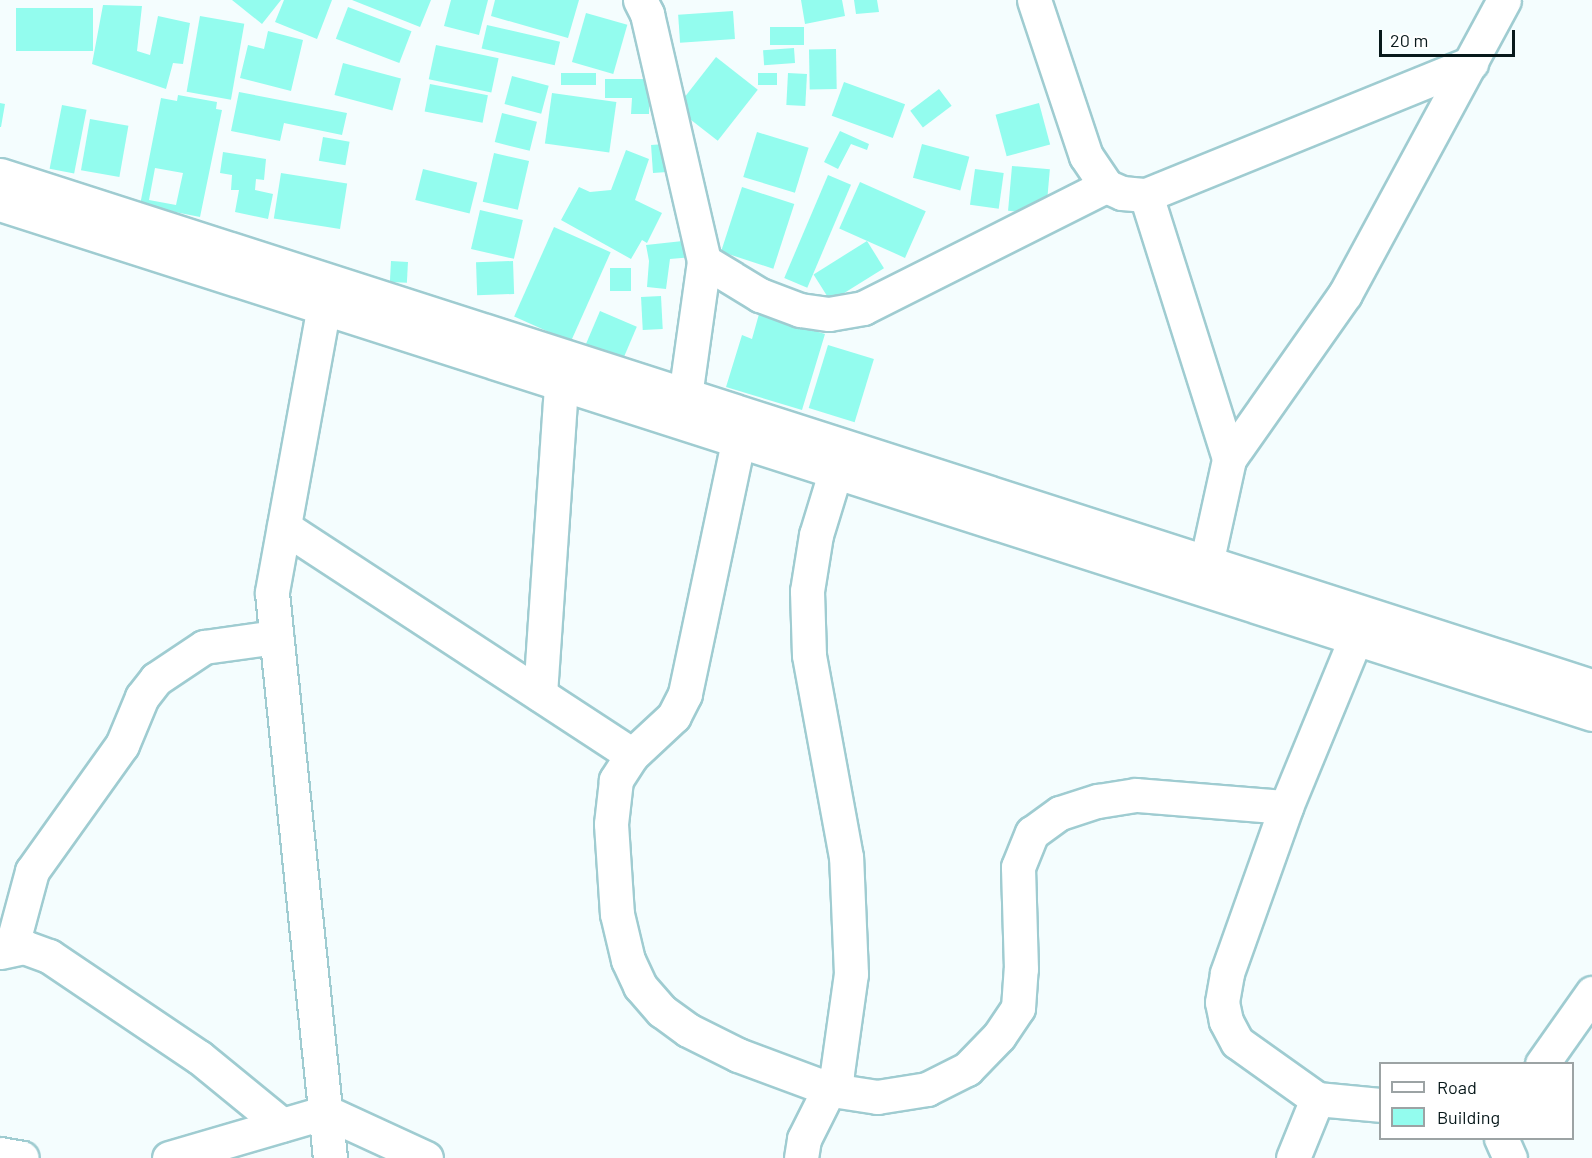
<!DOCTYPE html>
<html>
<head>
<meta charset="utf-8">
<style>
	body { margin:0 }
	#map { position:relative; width:1592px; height:1158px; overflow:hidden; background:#f4fdfe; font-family:Barlow,sans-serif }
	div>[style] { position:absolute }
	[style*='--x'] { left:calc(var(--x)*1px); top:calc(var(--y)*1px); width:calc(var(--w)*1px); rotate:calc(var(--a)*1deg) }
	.building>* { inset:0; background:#93fcee; transform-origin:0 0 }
	.roads { filter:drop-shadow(2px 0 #9fccd1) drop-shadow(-2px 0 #9fccd1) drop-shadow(0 2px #9fccd1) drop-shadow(0 -2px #9fccd1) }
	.minor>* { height:33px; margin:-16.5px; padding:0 16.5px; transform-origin:16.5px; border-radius:16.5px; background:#fff }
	span { translate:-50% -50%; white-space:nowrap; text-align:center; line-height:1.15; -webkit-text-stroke:4.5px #fff; paint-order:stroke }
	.legend { position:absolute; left:1379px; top:1062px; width:195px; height:78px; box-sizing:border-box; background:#fff; border:2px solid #9ca3a4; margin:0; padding:8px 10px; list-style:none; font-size:18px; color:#08191b }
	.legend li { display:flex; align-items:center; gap:12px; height:30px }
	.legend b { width:30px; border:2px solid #9ca3a4 }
	.scale { position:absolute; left:1379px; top:30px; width:136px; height:27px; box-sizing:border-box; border:3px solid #08191b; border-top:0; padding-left:8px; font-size:18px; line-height:21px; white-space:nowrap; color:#08191b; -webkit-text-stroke:4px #fff; paint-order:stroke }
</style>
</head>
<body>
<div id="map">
	<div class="building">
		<i style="clip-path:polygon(232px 0,281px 0,262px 24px)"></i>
		<i style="clip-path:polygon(284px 0,332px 0,317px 39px,275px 22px)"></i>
		<i style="clip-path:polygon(352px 0,431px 0,420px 27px)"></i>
		<i style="clip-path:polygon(451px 0,488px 0,479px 35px,444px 26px)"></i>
		<i style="clip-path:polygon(495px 0,579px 0,568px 38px,491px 16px)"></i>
		<i style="clip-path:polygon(801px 0,842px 0,845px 16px,805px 24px)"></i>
		<i style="clip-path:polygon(854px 0,877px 0,879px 12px,856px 14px)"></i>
		<i style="clip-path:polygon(103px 5px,142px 6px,137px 51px,150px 55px,158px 16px,190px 23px,183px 64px,173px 63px,166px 89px,92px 64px)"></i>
		<i style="left:348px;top:7px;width:68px;height:34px;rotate:21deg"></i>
		<i style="left:16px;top:8px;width:77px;height:43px"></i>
		<i style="left:733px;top:11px;width:28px;height:55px;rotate:86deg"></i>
		<i style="left:586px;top:13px;width:43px;height:51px;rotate:16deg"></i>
		<i style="left:200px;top:16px;width:45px;height:77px;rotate:10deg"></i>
		<i style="left:487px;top:25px;width:75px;height:24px;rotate:13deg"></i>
		<i style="left:804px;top:27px;width:18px;height:34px;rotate:90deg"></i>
		<i style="clip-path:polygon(268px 31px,303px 40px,291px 91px,240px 78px,248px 45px,264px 49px)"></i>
		<i style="left:436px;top:45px;width:64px;height:35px;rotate:12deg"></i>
		<i style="left:794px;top:48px;width:15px;height:31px;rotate:86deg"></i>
		<i style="left:836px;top:49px;width:40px;height:27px;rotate:89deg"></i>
		<i style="left:716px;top:57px;width:53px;height:65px;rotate:38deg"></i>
		<i style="left:343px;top:63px;width:60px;height:33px;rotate:15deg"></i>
		<i style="left:561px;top:73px;width:35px;height:12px"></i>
		<i style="left:758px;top:73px;width:19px;height:12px"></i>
		<i style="left:788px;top:73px;width:19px;height:32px;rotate:3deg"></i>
		<i style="left:512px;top:76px;width:38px;height:29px;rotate:15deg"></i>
		<i style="clip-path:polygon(605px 79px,650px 79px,649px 114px,631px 114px,632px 98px,605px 98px)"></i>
		<i style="left:844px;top:82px;width:65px;height:36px;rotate:20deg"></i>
		<i style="left:430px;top:84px;width:59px;height:28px;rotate:11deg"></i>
		<i style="left:939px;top:89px;width:21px;height:36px;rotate:53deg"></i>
		<i style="clip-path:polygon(239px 92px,347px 113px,342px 135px,284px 123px,280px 141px,231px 131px)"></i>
		<i style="left:552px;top:93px;width:65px;height:51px;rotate:8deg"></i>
		<i style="clip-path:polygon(evenodd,178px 95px,217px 102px,216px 109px,222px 110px,200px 217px,140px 205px,161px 98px,177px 101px,178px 95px,155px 168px,183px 173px,176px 205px,149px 200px,155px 168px)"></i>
		<i style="clip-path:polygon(0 103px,5px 104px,1px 127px,0 127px)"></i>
		<i style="left:1039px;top:103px;width:43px;height:45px;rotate:75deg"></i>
		<i style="left:62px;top:105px;width:25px;height:65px;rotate:11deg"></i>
		<i style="left:502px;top:113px;width:36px;height:30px;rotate:14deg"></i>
		<i style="left:90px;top:119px;width:39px;height:52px;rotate:10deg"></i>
		<i style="clip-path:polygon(840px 131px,869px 144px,867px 150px,851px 144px,838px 169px,824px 162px)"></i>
		<i style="left:757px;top:132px;width:54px;height:47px;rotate:17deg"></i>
		<i style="left:323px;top:137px;width:27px;height:24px;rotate:10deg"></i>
		<i style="left:665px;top:144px;width:28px;height:14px;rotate:86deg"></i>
		<i style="left:922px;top:144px;width:49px;height:35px;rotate:15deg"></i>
		<i style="clip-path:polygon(626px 150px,649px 159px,635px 200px,662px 213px,647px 243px,642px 240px,631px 259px,561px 220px,579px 187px,590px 192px,611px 190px)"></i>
		<i style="clip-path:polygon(223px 152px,266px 159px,264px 180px,256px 179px,255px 190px,273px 194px,268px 219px,235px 212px,239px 190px,231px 190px,232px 175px,220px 173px)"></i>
		<i style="left:494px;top:153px;width:36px;height:50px;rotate:13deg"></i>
		<i style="left:1012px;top:166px;width:38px;height:45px;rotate:5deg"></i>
		<i style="left:423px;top:169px;width:56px;height:32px;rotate:14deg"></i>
		<i style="left:975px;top:169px;width:29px;height:36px;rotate:8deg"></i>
		<i style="left:281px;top:173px;width:67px;height:46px;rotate:9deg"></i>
		<i style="left:828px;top:175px;width:25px;height:112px;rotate:23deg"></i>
		<i style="left:860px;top:182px;width:72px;height:51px;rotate:24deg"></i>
		<i style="left:742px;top:187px;width:55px;height:68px;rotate:18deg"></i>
		<i style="left:480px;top:210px;width:44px;height:40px;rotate:13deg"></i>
		<i style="left:554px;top:227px;width:62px;height:98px;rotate:24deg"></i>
		<i style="clip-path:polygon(692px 240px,693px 257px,670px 259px,666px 289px,647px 287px,649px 261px,646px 245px)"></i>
		<i style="left:867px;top:241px;width:32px;height:63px;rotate:58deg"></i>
		<i style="left:391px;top:261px;width:17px;height:21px;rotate:3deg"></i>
		<i style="left:513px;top:261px;width:33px;height:37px;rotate:88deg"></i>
		<i style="left:610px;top:268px;width:21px;height:23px"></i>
		<i style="left:661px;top:296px;width:33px;height:20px;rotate:87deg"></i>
		<i style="left:600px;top:311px;width:40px;height:43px;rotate:23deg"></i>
		<i style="clip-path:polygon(759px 314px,825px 334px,802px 410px,726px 387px,742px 335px,752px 339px)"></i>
		<i style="left:828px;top:345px;width:48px;height:66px;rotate:17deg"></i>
	</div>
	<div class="roads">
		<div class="minor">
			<i style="--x:640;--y:0;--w:16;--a:63"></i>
			<i style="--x:647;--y:14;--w:253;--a:77"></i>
			<i style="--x:704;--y:261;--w:136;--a:98"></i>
			<i style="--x:1034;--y:0;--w:164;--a:71.6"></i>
			<i style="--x:1086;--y:156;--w:36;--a:56"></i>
			<i style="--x:1106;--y:186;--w:17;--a:24"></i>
			<i style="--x:1122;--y:193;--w:24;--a:5"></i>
			<i style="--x:1146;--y:195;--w:351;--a:-22.1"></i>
			<i style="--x:0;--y:175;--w:1672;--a:17.8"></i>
			<i style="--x:1146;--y:195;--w:277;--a:72.5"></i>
			<i style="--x:0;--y:204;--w:1672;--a:17.76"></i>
			<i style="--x:704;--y:261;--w:66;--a:31.3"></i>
			<i style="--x:760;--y:295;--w:43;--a:20.6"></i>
			<i style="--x:800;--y:310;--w:29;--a:8"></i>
			<i style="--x:829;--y:314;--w:35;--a:-10"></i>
			<i style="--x:863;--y:308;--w:272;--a:-26.7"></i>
			<i style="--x:327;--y:289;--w:309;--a:100.3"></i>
			<i style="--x:272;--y:593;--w:568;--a:84.14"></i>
			<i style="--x:738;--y:442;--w:258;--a:101.9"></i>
			<i style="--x:685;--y:694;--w:25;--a:117"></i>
			<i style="--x:674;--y:716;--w:57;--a:137.1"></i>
			<i style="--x:632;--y:755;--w:30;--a:123"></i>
			<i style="--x:616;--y:780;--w:44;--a:96.5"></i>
			<i style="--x:611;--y:824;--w:90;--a:86.2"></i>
			<i style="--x:617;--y:914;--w:47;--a:76.6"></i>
			<i style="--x:628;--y:960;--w:29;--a:65"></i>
			<i style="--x:640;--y:986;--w:33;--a:49"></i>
			<i style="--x:662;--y:1011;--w:32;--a:36"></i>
			<i style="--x:688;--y:1030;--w:56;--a:26.6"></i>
			<i style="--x:738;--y:1055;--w:100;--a:20.4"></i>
			<i style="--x:832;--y:1090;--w:46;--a:8.8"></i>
			<i style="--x:877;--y:1097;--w:51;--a:-9.1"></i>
			<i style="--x:927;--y:1089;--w:45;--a:-26.6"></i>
			<i style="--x:967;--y:1069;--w:46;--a:-45.9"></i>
			<i style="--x:999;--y:1036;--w:34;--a:-56"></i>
			<i style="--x:1018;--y:1008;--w:39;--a:-86"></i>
			<i style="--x:1021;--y:969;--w:102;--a:-91.7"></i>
			<i style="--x:1018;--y:867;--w:37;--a:-68"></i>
			<i style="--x:1032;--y:833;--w:34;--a:-36"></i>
			<i style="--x:1060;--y:813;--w:40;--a:-18"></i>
			<i style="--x:1098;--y:801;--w:38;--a:-9"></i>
			<i style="--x:1136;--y:795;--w:150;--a:4.6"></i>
			<i style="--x:284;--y:527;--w:416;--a:33.2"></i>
			<i style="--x:1206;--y:564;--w:107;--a:-77.6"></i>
			<i style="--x:1229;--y:459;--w:202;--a:-54.9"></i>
			<i style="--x:1345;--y:294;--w:334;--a:-61.6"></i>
			<i style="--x:540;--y:694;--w:310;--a:-86.1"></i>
			<i style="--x:11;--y:949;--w:81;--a:-74.9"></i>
			<i style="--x:32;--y:871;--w:155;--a:-54.5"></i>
			<i style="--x:122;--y:745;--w:52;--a:-67.4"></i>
			<i style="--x:142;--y:697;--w:23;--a:-52"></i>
			<i style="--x:156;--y:679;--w:58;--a:-33.7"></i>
			<i style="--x:204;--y:647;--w:73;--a:-7.9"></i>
			<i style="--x:0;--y:952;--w:25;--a:-12"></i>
			<i style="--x:24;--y:947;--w:27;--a:20"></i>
			<i style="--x:49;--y:956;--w:181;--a:34"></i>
			<i style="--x:199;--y:1057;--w:107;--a:39.3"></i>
			<i style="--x:1542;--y:1064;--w:87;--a:-54.8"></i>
			<i style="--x:1317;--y:1099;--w:63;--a:5.4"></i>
			<i style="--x:1501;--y:1138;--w:22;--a:66"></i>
			<i style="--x:0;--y:1154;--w:22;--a:10"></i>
			<i style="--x:169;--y:1158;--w:164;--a:-16.3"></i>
			<i style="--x:326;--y:1112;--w:110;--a:24.7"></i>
			<i style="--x:801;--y:1158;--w:19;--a:-81"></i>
			<i style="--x:804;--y:1139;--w:74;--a:-63.4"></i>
			<i style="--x:837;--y:1073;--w:100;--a:-82"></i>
			<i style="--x:851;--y:974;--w:117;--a:-92.4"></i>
			<i style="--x:846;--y:857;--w:205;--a:-100.4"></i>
			<i style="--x:809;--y:655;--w:64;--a:-91.8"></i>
			<i style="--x:807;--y:591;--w:57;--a:-80.9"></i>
			<i style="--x:816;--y:535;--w:65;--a:-73"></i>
			<i style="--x:1293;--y:1158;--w:64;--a:-67.9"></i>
			<i style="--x:1317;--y:1099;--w:98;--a:-144.5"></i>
			<i style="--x:1237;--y:1042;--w:24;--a:-118"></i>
			<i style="--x:1226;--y:1021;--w:19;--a:-102"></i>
			<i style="--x:1222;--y:1002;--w:29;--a:-80"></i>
			<i style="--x:1227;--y:973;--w:176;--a:-70.4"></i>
			<i style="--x:1286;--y:807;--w:202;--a:-67.6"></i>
		</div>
	</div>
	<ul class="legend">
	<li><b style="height:8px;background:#fff"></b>Road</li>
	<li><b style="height:16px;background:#93fcee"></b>Building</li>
	</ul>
	<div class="scale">20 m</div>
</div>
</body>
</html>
